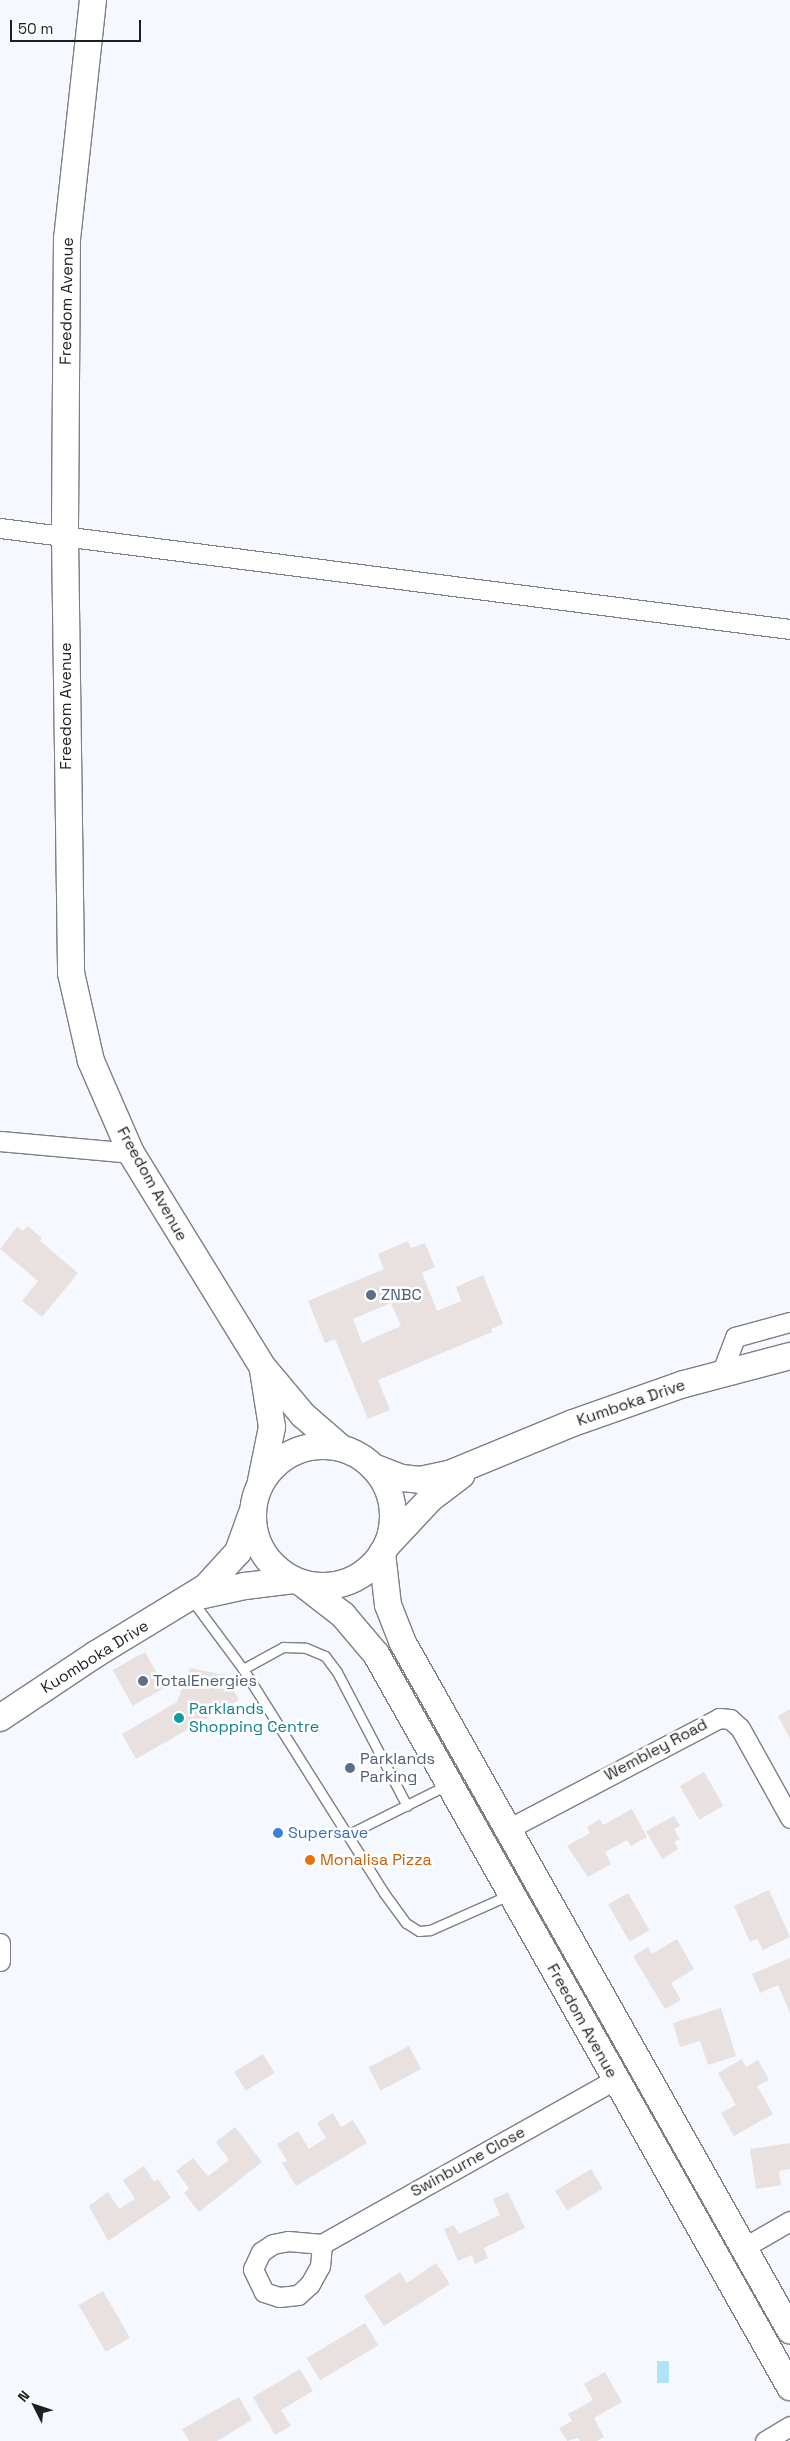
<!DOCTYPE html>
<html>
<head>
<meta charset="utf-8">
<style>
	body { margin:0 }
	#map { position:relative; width:790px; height:2441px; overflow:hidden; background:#f5f8fe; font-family:"Space Grotesk",sans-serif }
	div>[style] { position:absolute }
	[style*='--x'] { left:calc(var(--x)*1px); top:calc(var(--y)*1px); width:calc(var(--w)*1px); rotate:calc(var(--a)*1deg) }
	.water>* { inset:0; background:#afe3f6; transform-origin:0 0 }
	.building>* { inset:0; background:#e9e1e0; transform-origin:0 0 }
	.roads { filter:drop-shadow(1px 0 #7d7f85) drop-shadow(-1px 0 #7d7f85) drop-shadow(0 1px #7d7f85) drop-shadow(0 -1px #7d7f85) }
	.lane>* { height:9px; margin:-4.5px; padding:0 4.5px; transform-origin:4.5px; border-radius:4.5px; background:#fff }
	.street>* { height:19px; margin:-9.5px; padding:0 9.5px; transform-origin:9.5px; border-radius:9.5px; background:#fff }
	.secondary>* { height:26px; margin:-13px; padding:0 13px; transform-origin:13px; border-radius:13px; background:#fff }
	.secondary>.ring { margin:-13px; padding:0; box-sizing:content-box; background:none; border:26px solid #fff; border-radius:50% }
	.dots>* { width:14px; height:14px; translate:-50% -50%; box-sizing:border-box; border:2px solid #fff; border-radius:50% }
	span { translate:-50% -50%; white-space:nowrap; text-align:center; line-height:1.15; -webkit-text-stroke:5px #fff; paint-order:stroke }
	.street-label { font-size:16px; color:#1e1f21 }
	.service-label { font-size:16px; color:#4e5e75 }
	.left { translate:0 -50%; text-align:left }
	.culture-label { font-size:16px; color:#0d838f }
	.shop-label { font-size:16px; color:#366cbe }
	.food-label { font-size:16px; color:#c56008 }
	.north { position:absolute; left:10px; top:2381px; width:50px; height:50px; -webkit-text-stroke:4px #fff; paint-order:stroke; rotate:311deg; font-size:14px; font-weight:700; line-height:20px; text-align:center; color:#1e1f21 }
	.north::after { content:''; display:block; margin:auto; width:18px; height:22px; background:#1e1f21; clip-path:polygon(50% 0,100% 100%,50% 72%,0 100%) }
	.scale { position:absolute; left:10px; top:20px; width:131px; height:22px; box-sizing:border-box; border:2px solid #1e1f21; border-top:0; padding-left:6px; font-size:15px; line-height:18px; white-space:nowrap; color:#1e1f21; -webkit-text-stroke:4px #fff; paint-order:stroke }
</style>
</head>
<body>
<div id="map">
	<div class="water">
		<i style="left:657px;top:2361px;width:12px;height:22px"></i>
	</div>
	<div class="building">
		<i style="clip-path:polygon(28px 1226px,42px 1238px,40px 1241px,78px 1273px,42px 1317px,22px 1301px,38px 1281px,0 1249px,17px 1227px,23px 1231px)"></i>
		<i style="clip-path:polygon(evenodd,408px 1241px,411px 1248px,425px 1243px,435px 1267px,422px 1273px,437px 1311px,461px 1301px,456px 1287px,483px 1275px,503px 1324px,491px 1329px,492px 1332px,378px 1380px,390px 1410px,368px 1419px,335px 1339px,325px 1343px,308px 1301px,384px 1269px,378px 1254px,408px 1241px,391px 1303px,401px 1326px,362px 1343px,353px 1319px,391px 1303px)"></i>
		<i style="left:145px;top:1652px;width:41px;height:37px;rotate:61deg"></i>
		<i style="clip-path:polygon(190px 1668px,225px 1675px,239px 1700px,136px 1759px,122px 1734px,177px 1702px)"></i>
		<i style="clip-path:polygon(790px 1709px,790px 1739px,778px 1716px)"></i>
		<i style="left:704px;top:1772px;width:39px;height:28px;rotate:60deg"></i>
		<i style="clip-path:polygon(632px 1809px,647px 1837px,631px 1846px,627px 1840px,605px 1852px,611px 1864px,588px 1877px,567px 1846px,590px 1833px,587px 1827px,600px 1819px,603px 1825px)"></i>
		<i style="clip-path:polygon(674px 1816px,680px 1826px,674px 1829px,680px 1839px,674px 1842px,678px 1849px,662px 1859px,646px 1831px)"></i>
		<i style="clip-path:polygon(769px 1890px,790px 1937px,763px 1950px,757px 1939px,750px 1942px,734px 1906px)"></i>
		<i style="left:628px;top:1893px;width:43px;height:23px;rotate:60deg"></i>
		<i style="clip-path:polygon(677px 1939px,694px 1969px,671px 1983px,681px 2000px,665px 2009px,633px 1956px,648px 1947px,652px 1954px)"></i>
		<i style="clip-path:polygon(790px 1958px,790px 2013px,778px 1985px,760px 1993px,752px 1974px)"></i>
		<i style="clip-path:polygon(721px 2008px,736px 2056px,708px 2065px,700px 2041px,680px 2047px,673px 2023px)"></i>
		<i style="left:409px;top:2046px;width:26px;height:46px;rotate:62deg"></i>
		<i style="left:263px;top:2054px;width:22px;height:34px;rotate:58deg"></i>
		<i style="clip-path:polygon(742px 2059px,746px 2067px,758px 2060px,769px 2080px,757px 2086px,773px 2114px,734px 2136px,721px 2113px,736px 2105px,718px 2073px)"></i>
		<i style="clip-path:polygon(333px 2113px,341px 2127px,353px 2120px,367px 2143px,296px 2186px,282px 2163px,287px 2161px,277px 2144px,298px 2131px,309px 2149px,326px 2138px,317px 2123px)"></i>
		<i style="clip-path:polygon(235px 2127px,262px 2162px,199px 2212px,184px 2193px,189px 2188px,176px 2171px,193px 2158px,208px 2176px,229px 2160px,216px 2142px)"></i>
		<i style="clip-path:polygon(790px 2143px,790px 2169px,779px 2171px,781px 2185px,756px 2189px,750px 2149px)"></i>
		<i style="clip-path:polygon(144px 2166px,154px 2182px,158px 2179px,171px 2198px,108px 2241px,89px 2206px,108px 2192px,119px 2209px,135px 2199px,123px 2180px)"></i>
		<i style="left:591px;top:2169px;width:23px;height:42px;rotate:59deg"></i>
		<i style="clip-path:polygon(508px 2192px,525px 2228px,484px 2248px,488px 2258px,475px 2264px,472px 2255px,458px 2261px,444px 2229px,454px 2225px,459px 2234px,500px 2215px,493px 2199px)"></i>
		<i style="clip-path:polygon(436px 2263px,450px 2284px,384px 2326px,364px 2296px,400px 2272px,407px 2283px)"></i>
		<i style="left:103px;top:2291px;width:54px;height:28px;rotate:60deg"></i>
		<i style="left:365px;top:2323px;width:26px;height:68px;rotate:59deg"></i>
		<i style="clip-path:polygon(300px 2369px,313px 2391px,281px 2410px,291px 2426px,275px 2435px,253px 2397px)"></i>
		<i style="clip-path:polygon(605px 2372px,622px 2402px,594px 2418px,604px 2437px,597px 2441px,580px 2441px,578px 2438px,567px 2441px,559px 2428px,572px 2421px,568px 2414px,593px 2400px,584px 2384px)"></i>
		<i style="clip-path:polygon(239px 2397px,252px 2420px,217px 2441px,189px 2441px,182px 2429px)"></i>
	</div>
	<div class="roads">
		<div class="lane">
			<i style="--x:191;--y:1599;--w:87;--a:53.4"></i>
			<i style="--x:243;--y:1669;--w:265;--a:57.8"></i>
			<i style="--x:384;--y:1893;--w:37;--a:54"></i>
			<i style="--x:406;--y:1923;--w:15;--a:32"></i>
			<i style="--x:419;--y:1931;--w:11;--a:-5"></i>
			<i style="--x:430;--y:1930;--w:86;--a:-23.9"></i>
			<i style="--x:243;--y:1669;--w:46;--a:-28.8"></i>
			<i style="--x:283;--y:1647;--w:23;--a:2"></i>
			<i style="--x:306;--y:1648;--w:21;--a:23"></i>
			<i style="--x:325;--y:1656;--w:20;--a:53"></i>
			<i style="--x:337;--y:1672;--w:151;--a:62.4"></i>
			<i style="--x:349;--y:1834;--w:110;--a:-26.6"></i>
		</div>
		<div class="street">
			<i style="--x:0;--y:528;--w:796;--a:7.29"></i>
			<i style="--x:0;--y:1141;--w:132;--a:5.2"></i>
			<i style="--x:721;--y:1374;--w:40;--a:-69"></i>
			<i style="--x:735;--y:1337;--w:57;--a:-15.3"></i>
			<i style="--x:508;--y:1829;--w:238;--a:-27.7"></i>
			<i style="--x:719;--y:1718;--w:11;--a:5"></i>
			<i style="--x:730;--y:1719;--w:13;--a:42"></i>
			<i style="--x:740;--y:1728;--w:103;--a:60.9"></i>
			<i style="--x:0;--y:1943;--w:18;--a:90"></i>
			<i style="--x:288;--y:2241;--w:34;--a:5"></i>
			<i style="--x:322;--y:2244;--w:22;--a:95"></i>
			<i style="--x:320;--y:2266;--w:21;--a:119"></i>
			<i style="--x:310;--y:2284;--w:16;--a:137"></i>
			<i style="--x:298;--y:2295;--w:19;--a:174"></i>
			<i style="--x:279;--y:2297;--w:16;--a:-162"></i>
			<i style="--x:264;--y:2292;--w:25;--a:-116"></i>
			<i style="--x:253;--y:2269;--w:19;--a:-65"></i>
			<i style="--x:261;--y:2252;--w:14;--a:-34"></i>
			<i style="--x:273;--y:2244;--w:15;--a:-11"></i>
			<i style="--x:322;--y:2244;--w:335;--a:-29.3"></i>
			<i style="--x:743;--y:2248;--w:54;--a:-29.9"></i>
			<i style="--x:765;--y:2441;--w:29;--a:-31"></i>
		</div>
		<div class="secondary">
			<i style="--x:93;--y:0;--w:239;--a:96.2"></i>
			<i style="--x:67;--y:238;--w:298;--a:90.4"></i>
			<i style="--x:65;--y:536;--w:437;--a:89.2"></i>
			<i style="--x:71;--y:973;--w:90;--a:77.2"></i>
			<i style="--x:91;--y:1061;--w:100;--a:66.5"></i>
			<i style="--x:131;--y:1153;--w:250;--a:58.4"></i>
			<i style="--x:262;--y:1366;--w:64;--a:50.1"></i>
			<i style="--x:303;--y:1415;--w:50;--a:41"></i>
			<i class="ring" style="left:253px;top:1446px;width:114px;height:114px"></i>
			<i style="--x:373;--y:1467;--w:31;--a:21"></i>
			<i style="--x:402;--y:1478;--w:18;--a:6"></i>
			<i style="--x:420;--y:1480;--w:30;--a:-12"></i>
			<i style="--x:449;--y:1474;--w:134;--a:-22.4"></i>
			<i style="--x:573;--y:1423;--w:118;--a:-19.4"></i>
			<i style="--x:684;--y:1384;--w:110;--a:-14.8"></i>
			<i style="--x:261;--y:1481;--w:55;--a:-78.5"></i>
			<i style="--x:272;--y:1427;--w:58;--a:-99"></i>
			<i style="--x:387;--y:1545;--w:64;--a:-46.9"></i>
			<i style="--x:431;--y:1498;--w:38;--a:-37"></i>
			<i style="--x:382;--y:1553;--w:52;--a:83.4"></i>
			<i style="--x:388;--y:1605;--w:41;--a:68.5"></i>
			<i style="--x:403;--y:1643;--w:789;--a:60.61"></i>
			<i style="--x:303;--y:1584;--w:51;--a:37.8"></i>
			<i style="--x:343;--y:1615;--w:51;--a:49.8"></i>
			<i style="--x:376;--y:1654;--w:842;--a:60.54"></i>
			<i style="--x:199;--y:1596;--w:47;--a:-12.3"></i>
			<i style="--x:245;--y:1586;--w:49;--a:-7"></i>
			<i style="--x:0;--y:1718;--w:115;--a:-33.7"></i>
			<i style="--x:96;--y:1654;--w:129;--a:-31.3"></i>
			<i style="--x:206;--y:1587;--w:47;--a:-47.6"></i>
			<i style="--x:238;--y:1552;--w:41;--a:-70.3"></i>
		</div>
	</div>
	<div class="dots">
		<i style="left:371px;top:1295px;background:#5c6f8a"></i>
		<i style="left:143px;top:1681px;background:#5c6f8a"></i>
		<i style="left:179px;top:1718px;background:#0f9aa8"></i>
		<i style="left:350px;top:1768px;background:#5c6f8a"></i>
		<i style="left:278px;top:1833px;background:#3f7fe0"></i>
		<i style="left:310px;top:1860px;background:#e8710a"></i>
	</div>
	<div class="street-label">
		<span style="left:67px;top:301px;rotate:-89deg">Freedom Avenue</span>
		<span style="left:66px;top:706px;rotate:-90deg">Freedom Avenue</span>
		<span style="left:152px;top:1184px;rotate:61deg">Freedom Avenue</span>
		<span style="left:631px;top:1403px;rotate:-19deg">Kumboka Drive</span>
		<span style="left:95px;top:1657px;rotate:-32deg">Kuomboka Drive</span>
		<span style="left:656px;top:1750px;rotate:-28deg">Wembley Road</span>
		<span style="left:582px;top:2021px;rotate:61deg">Freedom Avenue</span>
		<span style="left:468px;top:2162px;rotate:-29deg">Swinburne Close</span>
	</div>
	<div class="service-label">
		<span class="left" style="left:381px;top:1295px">ZNBC</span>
		<span class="left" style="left:153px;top:1681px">TotalEnergies</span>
		<span class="left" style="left:360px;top:1768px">Parklands<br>Parking</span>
	</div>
	<div class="culture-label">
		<span class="left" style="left:189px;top:1718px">Parklands<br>Shopping Centre</span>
	</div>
	<div class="shop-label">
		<span class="left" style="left:288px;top:1833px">Supersave</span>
	</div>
	<div class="food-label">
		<span class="left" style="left:320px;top:1860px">Monalisa Pizza</span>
	</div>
	<div class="north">N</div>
	<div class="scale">50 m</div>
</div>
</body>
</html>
